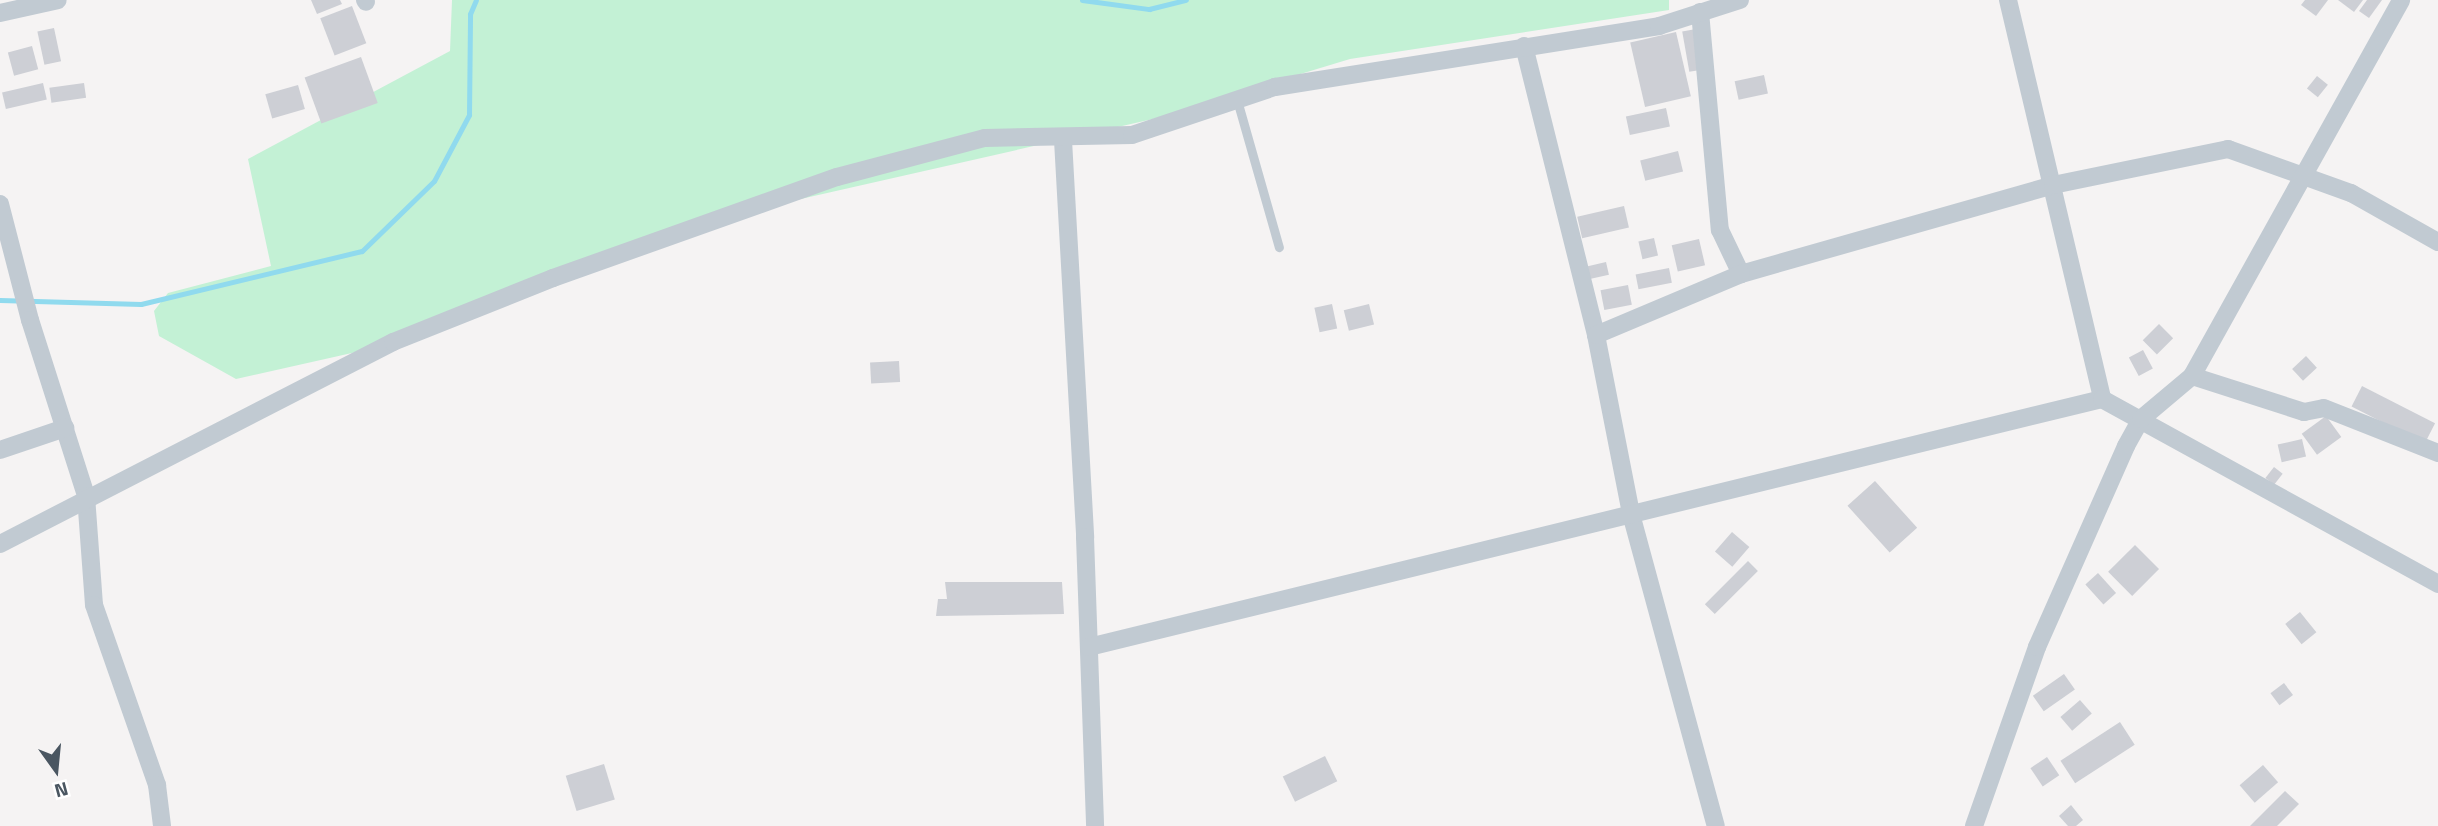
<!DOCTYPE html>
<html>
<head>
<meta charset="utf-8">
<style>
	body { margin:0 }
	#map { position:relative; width:2438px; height:826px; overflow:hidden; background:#f5f3f3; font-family:"Titillium Web",sans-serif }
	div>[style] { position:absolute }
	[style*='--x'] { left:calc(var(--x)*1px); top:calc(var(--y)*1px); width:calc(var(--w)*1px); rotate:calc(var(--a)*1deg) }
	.green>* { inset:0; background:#c3f1d5 }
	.stream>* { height:5px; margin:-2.5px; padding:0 2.5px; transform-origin:2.5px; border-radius:2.5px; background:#90daee }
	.building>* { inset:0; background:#cdcfd5; transform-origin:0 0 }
	.lane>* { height:9px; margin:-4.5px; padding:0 4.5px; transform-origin:4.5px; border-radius:4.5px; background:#c1cad2 }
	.street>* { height:18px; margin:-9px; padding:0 9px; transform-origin:9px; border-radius:9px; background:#c1cad2 }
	span { translate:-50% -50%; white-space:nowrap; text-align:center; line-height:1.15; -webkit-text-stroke:5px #fff; paint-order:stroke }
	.north { position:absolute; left:21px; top:735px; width:70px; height:70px; -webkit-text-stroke:5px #fff; paint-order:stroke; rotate:165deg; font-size:19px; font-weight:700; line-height:28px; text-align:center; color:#4a5661 }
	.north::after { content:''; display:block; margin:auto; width:24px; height:32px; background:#4a5661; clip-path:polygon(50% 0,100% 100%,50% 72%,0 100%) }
</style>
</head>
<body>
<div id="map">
	<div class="green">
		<i style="clip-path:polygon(452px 0,1669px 0,1669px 10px,1350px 59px,1153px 119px,682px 226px,383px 346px,236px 379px,159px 336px,154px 311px,168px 293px,271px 266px,248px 159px,450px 51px)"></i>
	</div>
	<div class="stream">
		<i style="--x:1082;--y:0;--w:68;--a:7.7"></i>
		<i style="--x:1149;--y:9;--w:38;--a:-14"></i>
		<i style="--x:0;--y:300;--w:141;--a:1.6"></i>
		<i style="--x:141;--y:304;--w:227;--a:-13.5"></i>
		<i style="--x:362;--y:251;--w:100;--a:-44.2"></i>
		<i style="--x:434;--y:181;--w:75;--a:-62.1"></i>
		<i style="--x:469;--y:115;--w:101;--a:-89.4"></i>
		<i style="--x:470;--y:14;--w:15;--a:-67"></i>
	</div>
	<div class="building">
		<i style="clip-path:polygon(311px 0,340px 0,342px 4px,317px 14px)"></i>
		<i style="clip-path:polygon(2305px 0,2328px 0,2316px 16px,2301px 5px)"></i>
		<i style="clip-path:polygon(2338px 0,2363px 0,2354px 12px)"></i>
		<i style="clip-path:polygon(2367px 0,2382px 0,2369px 18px,2359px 11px)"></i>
		<i style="left:352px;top:6px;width:40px;height:34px;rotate:69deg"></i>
		<i style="left:54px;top:28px;width:34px;height:17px;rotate:78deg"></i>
		<i style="left:1696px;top:29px;width:41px;height:14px;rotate:80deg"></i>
		<i style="left:1676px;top:32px;width:66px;height:47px;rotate:77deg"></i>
		<i style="left:32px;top:46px;width:24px;height:25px;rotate:75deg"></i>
		<i style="left:361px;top:57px;width:49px;height:60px;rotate:70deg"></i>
		<i style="left:1764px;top:75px;width:19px;height:30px;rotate:78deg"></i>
		<i style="left:2317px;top:76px;width:14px;height:16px;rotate:39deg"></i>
		<i style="left:43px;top:83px;width:17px;height:42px;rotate:77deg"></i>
		<i style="left:84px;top:83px;width:15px;height:35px;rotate:82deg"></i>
		<i style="left:298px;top:85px;width:25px;height:34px;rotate:74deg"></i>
		<i style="left:1666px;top:108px;width:19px;height:41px;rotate:78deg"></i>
		<i style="left:1678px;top:151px;width:21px;height:39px;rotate:76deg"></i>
		<i style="left:1624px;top:206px;width:22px;height:48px;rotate:77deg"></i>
		<i style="left:1654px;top:238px;width:18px;height:16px;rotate:77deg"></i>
		<i style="left:1699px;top:239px;width:27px;height:28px;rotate:77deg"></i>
		<i style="left:1606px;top:262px;width:13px;height:22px;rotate:77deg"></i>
		<i style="left:1669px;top:268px;width:15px;height:34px;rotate:79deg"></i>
		<i style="left:1628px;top:285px;width:20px;height:28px;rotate:79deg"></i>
		<i style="left:1332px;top:304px;width:25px;height:18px;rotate:78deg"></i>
		<i style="left:1369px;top:304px;width:21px;height:26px;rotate:76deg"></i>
		<i style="left:2159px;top:324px;width:20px;height:23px;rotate:45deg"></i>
		<i style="left:2143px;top:350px;width:21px;height:16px;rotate:62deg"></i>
		<i style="left:2306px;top:356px;width:16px;height:19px;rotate:47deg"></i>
		<i style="left:899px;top:361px;width:21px;height:29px;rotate:87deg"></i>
		<i style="left:2362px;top:386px;width:82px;height:23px;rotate:27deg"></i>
		<i style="left:2326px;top:416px;width:26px;height:30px;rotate:54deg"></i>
		<i style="left:2302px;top:439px;width:18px;height:25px;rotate:77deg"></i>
		<i style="left:2274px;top:467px;width:11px;height:14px;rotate:38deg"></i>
		<i style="left:1875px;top:481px;width:63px;height:37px;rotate:48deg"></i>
		<i style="left:1732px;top:532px;width:23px;height:26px;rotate:41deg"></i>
		<i style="left:2135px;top:545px;width:34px;height:38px;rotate:45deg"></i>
		<i style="left:1748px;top:561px;width:14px;height:61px;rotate:45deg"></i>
		<i style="left:2098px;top:573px;width:27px;height:17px;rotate:48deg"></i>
		<i style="clip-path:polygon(945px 582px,1062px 582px,1064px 614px,936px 616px,938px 599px,947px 599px)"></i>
		<i style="left:2300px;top:612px;width:26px;height:19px;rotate:51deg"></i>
		<i style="left:2064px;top:674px;width:19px;height:38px;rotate:55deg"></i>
		<i style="left:2284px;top:683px;width:15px;height:17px;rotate:53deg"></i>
		<i style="left:2080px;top:700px;width:18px;height:26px;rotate:49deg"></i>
		<i style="left:2120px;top:722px;width:27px;height:71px;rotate:57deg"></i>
		<i style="left:1325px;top:756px;width:28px;height:47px;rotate:64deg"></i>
		<i style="left:2047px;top:757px;width:22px;height:20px;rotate:56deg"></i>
		<i style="left:604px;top:764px;width:37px;height:40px;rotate:73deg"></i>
		<i style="left:2263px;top:765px;width:23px;height:31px;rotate:49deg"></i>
		<i style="clip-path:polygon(2285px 791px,2299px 804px,2277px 826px,2250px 826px)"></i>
		<i style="clip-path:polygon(2071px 805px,2083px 820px,2076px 826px,2068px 826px,2059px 816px)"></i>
	</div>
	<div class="lane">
		<i style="--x:1237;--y:100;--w:153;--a:74.1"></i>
	</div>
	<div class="street">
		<i style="--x:365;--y:0;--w:2;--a:63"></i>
		<i style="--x:2008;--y:0;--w:410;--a:76.7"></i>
		<i style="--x:1700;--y:12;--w:219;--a:84.8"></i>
		<i style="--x:1720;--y:230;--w:49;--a:64.5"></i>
		<i style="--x:1741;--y:274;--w:324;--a:-15.9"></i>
		<i style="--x:2053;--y:185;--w:179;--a:-11.6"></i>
		<i style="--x:2228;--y:149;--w:131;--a:19.7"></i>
		<i style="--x:2351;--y:193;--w:100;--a:29.4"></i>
		<i style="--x:0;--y:13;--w:59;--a:-12.6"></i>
		<i style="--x:1524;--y:46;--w:298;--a:76"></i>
		<i style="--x:1596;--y:335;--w:182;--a:78.9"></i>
		<i style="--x:1631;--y:514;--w:323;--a:74.8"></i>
		<i style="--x:1063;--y:140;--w:398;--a:86.8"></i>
		<i style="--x:1085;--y:537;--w:289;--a:88"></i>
		<i style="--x:0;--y:204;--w:120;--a:75.5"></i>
		<i style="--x:30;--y:320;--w:185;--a:72.3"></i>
		<i style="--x:86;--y:496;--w:109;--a:85.8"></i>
		<i style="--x:94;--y:605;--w:191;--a:70.7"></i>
		<i style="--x:157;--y:785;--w:41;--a:83"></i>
		<i style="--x:1596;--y:335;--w:157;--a:-22.8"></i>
		<i style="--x:2192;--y:376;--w:118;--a:17.8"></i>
		<i style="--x:2304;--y:412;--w:20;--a:-11"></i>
		<i style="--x:2324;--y:408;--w:123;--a:21.5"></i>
		<i style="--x:0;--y:450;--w:69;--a:-18.7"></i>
		<i style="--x:0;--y:544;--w:442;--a:-27.2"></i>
		<i style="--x:393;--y:342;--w:172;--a:-21.8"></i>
		<i style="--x:553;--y:278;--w:301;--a:-19.6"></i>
		<i style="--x:837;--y:177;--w:153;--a:-14.8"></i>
		<i style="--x:985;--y:138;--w:147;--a:-1.2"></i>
		<i style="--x:1132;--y:135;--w:151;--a:-18.6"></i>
		<i style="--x:1275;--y:87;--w:389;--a:-9"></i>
		<i style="--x:1659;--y:26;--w:85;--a:-17.8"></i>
		<i style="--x:1089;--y:647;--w:1043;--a:-13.76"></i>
		<i style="--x:2102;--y:399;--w:384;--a:28.8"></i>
		<i style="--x:1974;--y:826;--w:190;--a:-70.6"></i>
		<i style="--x:2037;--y:647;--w:220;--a:-66.1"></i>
		<i style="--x:2126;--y:446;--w:31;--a:-61"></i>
		<i style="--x:2141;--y:419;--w:67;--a:-40.1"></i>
		<i style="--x:2192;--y:376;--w:430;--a:-60.9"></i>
	</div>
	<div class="north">N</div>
</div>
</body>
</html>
